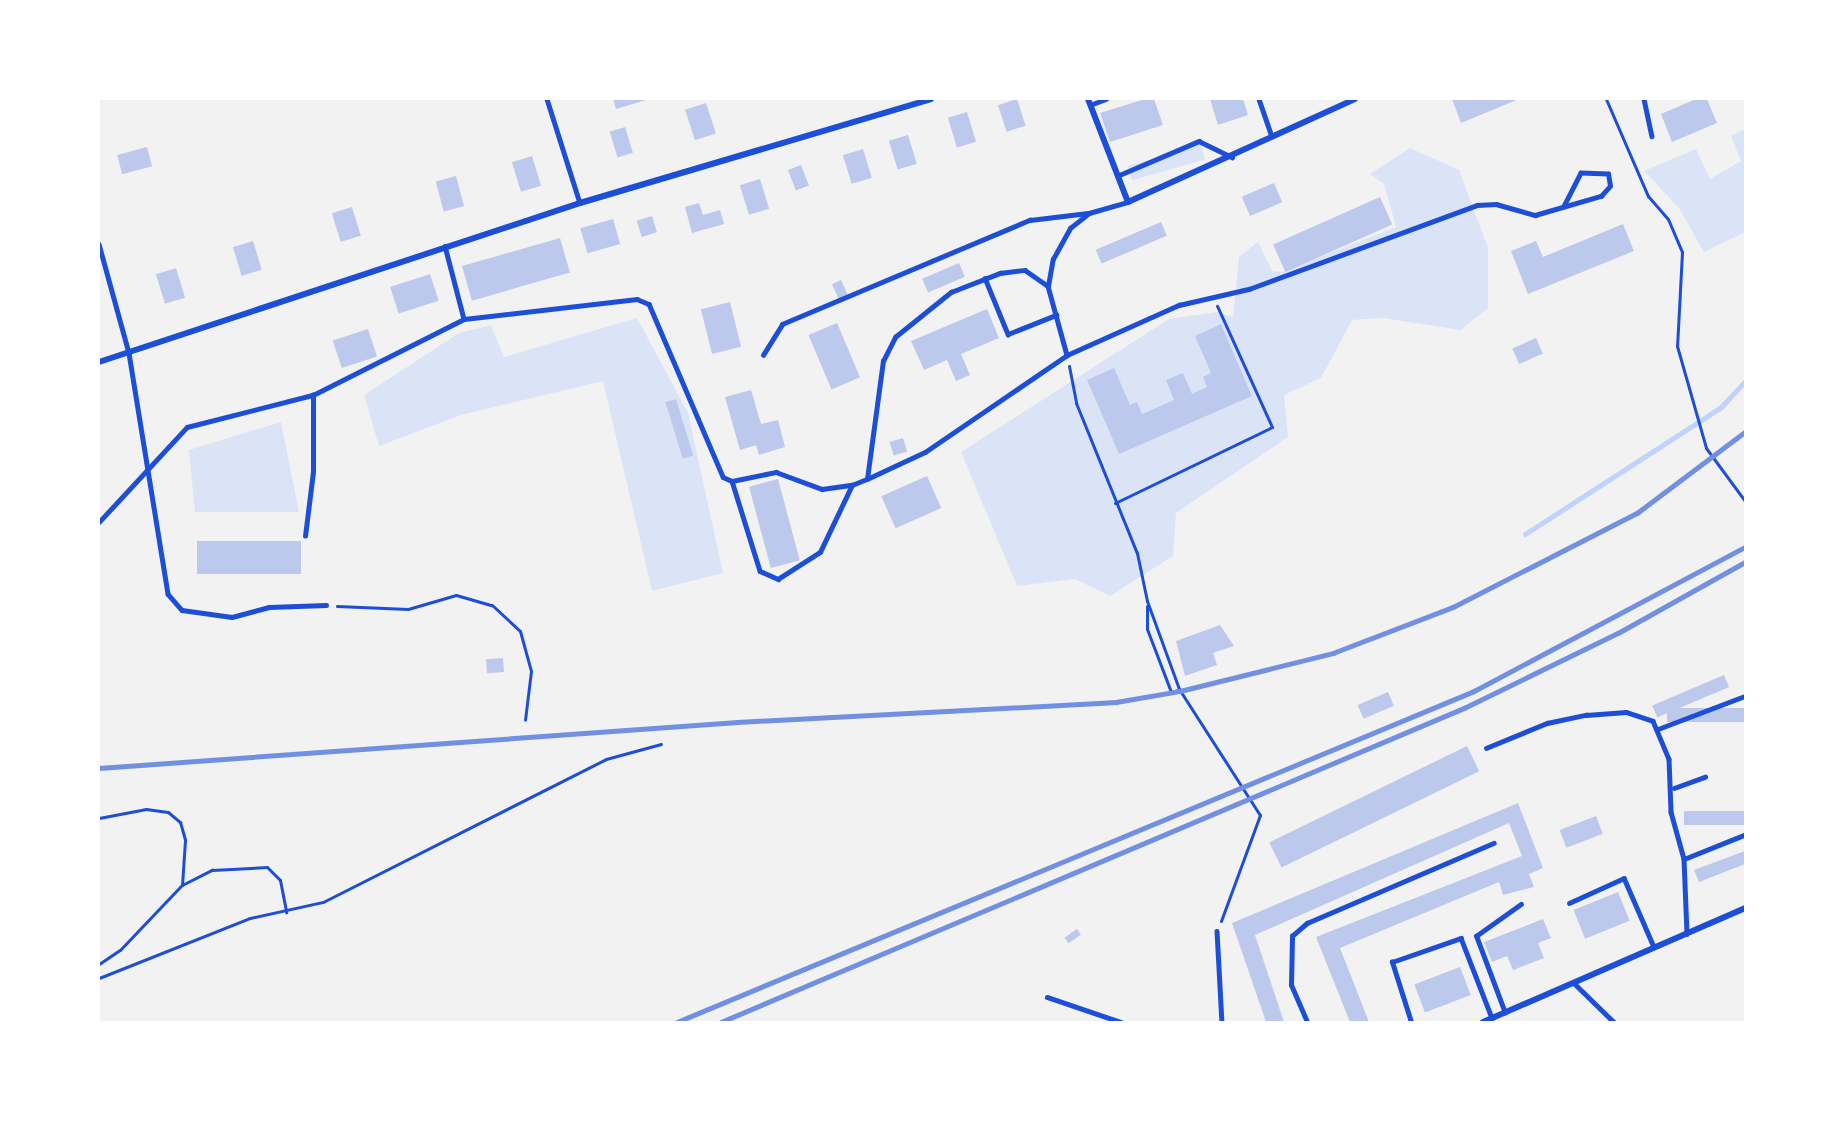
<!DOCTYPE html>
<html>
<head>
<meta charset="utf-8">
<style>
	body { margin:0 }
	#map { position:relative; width:1844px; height:1121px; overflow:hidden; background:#f2f2f2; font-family:"Alegreya Sans",sans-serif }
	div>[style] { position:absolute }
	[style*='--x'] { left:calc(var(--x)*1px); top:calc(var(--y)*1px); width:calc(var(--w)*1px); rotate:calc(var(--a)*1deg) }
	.green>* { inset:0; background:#dbe4f7; transform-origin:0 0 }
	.stream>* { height:5px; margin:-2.5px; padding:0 2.5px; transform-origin:2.5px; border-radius:2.5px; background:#bfd3fe }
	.building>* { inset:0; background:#bdc9ec; transform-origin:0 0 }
	.path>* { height:3px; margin:-1.5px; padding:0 1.5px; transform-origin:1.5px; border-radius:1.5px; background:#1d4ed8 }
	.service>* { height:4.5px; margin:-2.25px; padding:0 2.25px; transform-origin:2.25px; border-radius:2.25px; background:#1d4ed8 }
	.minor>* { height:6px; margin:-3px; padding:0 3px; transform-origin:3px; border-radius:3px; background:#1d4ed8 }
	.rail>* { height:4.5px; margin:-2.25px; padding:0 2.25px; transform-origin:2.25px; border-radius:2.25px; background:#7290e2 }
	span { translate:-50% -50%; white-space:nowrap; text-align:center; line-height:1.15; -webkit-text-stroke:6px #fff; paint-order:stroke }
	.frame { position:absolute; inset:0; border:100px solid #fff; pointer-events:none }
</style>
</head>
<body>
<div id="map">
	<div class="green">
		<i style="clip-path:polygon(1745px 129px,1745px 232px,1704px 252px,1679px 208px,1644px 171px,1696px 149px,1710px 179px,1741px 161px,1731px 136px)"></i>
		<i style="left:1201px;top:145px;width:15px;height:76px;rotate:74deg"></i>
		<i style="clip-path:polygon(1410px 148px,1459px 170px,1488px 248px,1488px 308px,1461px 330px,1383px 318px,1352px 320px,1321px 378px,1284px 395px,1288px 437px,1176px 513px,1173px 556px,1110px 596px,1075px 579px,1017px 586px,961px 452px,1169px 319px,1217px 312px,1233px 317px,1239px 257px,1258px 242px,1272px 271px,1282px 272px,1396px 227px,1384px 184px,1370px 174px)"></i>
		<i style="clip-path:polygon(637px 318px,688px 413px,723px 573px,652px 591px,603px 381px,461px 415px,379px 446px,364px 395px,459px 333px,491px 325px,504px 357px)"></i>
		<i style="clip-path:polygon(281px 422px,299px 512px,195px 512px,189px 450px)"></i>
	</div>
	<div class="stream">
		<i style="--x:1525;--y:534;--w:234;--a:-32.9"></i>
		<i style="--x:1721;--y:407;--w:35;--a:-47"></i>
	</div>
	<div class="building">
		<i style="clip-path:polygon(613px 99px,646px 99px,646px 100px,616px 109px)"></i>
		<i style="left:1017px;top:99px;width:28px;height:20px;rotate:72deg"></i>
		<i style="clip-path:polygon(1145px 99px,1154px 99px,1163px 125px,1110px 142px,1100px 113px)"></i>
		<i style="clip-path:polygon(1210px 99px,1243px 99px,1248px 115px,1218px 125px)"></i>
		<i style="clip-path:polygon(1452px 99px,1519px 99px,1461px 123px)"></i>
		<i style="clip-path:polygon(1696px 99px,1707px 99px,1717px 123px,1672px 142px,1661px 114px)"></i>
		<i style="left:706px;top:103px;width:32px;height:22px;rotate:72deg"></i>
		<i style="left:967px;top:112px;width:31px;height:20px;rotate:73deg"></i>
		<i style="left:625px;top:127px;width:27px;height:16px;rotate:73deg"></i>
		<i style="left:908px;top:135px;width:30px;height:20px;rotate:73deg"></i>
		<i style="left:147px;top:147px;width:20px;height:31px;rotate:75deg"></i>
		<i style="left:863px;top:149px;width:30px;height:21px;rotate:73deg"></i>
		<i style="left:532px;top:156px;width:31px;height:21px;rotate:73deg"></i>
		<i style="left:801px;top:165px;width:22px;height:14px;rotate:69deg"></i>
		<i style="left:456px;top:176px;width:31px;height:21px;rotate:75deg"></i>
		<i style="left:760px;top:179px;width:31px;height:21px;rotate:73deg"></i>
		<i style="left:1274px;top:183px;width:21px;height:35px;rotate:67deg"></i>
		<i style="left:1380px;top:197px;width:30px;height:117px;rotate:66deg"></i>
		<i style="clip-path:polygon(699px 203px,703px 215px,720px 210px,724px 224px,692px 233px,685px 207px)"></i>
		<i style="left:352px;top:207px;width:30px;height:21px;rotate:73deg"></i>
		<i style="left:652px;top:216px;width:17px;height:16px;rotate:73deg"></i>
		<i style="left:613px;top:219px;width:26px;height:34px;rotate:74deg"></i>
		<i style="left:1161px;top:222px;width:15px;height:71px;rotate:67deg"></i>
		<i style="clip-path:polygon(1623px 224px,1634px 251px,1528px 294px,1511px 251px,1536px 241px,1543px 257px)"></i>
		<i style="left:560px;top:238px;width:36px;height:102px;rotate:74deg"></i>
		<i style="left:253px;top:241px;width:30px;height:21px;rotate:73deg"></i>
		<i style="left:959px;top:263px;width:15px;height:40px;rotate:67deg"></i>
		<i style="left:176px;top:268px;width:31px;height:21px;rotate:73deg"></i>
		<i style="left:430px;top:274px;width:28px;height:42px;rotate:72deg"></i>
		<i style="left:841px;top:280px;width:17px;height:10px;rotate:65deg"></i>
		<i style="left:730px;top:302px;width:46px;height:30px;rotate:76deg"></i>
		<i style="clip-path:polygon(987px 309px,999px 338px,961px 354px,970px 375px,956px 381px,947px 360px,924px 370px,911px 341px)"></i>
		<i style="left:837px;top:323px;width:59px;height:31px;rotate:67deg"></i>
		<i style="clip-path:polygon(1221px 324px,1252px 396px,1119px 454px,1087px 380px,1114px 368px,1130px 405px,1137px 402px,1142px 414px,1174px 400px,1166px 380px,1183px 373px,1192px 394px,1207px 387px,1203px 377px,1211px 373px,1195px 336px)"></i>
		<i style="left:368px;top:329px;width:29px;height:37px;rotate:72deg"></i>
		<i style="left:1536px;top:338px;width:17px;height:26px;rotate:66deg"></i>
		<i style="clip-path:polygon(751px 390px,761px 424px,778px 420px,785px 447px,759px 455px,756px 445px,740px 450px,725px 397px)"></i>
		<i style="left:676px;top:399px;width:59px;height:11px;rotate:73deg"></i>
		<i style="left:903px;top:438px;width:14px;height:14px;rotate:73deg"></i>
		<i style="left:927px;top:476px;width:35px;height:50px;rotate:66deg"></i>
		<i style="left:778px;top:479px;width:84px;height:30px;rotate:75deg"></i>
		<i style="left:197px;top:541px;width:104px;height:33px"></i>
		<i style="clip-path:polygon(1220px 625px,1234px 646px,1213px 653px,1217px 665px,1185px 676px,1176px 641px)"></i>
		<i style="left:503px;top:658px;width:14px;height:17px;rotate:86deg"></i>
		<i style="left:1724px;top:675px;width:13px;height:78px;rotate:67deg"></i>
		<i style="left:1388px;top:692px;width:15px;height:33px;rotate:67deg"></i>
		<i style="left:1745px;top:708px;width:14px;height:78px;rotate:90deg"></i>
		<i style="left:1467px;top:746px;width:28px;height:220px;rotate:64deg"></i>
		<i style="clip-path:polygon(1518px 803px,1543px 868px,1529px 874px,1534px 887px,1503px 895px,1499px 882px,1340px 948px,1369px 1022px,1350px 1022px,1316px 937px,1522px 856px,1509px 823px,1255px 935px,1284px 1022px,1266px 1022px,1232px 923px)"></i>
		<i style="left:1745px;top:811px;width:14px;height:61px;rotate:90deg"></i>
		<i style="left:1596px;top:816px;width:19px;height:39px;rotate:69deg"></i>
		<i style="clip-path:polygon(1745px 851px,1745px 864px,1699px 882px,1694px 870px)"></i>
		<i style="left:1618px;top:892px;width:31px;height:48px;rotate:68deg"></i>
		<i style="clip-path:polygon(1543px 919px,1551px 938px,1538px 943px,1544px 958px,1513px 970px,1507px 956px,1492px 962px,1484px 942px)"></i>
		<i style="left:1077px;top:929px;width:7px;height:15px;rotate:56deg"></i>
		<i style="left:1460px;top:967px;width:30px;height:49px;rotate:69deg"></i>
	</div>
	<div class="path">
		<i style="--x:1606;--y:99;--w:106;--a:66.6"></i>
		<i style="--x:1648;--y:196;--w:30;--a:49"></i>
		<i style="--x:1668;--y:219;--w:36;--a:67"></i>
		<i style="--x:1682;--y:252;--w:94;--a:93"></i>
		<i style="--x:1677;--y:346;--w:106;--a:74.1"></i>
		<i style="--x:1706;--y:448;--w:66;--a:53.7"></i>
		<i style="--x:1069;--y:366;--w:38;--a:79"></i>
		<i style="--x:1076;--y:403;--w:162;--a:67.9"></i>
		<i style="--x:1137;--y:553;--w:49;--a:78.2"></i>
		<i style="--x:1147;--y:601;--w:94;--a:70"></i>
		<i style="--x:1179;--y:689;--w:150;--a:57.3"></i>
		<i style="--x:1260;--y:815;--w:113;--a:110.2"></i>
		<i style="--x:1115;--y:503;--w:174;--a:-25.8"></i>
		<i style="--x:1272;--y:427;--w:133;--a:-114.4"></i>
		<i style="--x:337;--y:606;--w:71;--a:2.4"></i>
		<i style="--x:408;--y:609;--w:50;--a:-16.3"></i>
		<i style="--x:456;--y:595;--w:37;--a:16"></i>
		<i style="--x:492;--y:605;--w:38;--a:43"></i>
		<i style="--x:520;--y:631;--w:41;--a:74.6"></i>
		<i style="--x:531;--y:671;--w:49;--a:97"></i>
		<i style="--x:1147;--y:606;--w:23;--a:90"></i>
		<i style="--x:1147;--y:629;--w:67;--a:69.1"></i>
		<i style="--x:1171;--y:692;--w:8;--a:-14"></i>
		<i style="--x:99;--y:818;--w:48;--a:-10.8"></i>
		<i style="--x:146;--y:809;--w:22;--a:8"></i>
		<i style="--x:168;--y:812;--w:16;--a:40"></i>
		<i style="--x:180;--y:822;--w:19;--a:74"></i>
		<i style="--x:185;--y:840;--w:45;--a:93.8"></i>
		<i style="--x:182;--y:885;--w:34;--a:-27"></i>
		<i style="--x:212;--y:870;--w:55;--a:-3.1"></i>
		<i style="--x:267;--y:867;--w:18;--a:45"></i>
		<i style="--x:280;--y:880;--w:33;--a:79"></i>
		<i style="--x:99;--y:964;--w:25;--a:-34"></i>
		<i style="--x:120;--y:950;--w:90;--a:-46.4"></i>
		<i style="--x:99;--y:978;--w:162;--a:-21.7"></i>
		<i style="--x:250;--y:918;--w:75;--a:-12.4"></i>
		<i style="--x:323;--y:902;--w:317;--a:-26.8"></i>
		<i style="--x:606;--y:759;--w:57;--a:-15.3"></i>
	</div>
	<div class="service">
		<i style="--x:547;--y:99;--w:109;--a:72.4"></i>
		<i style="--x:1259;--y:99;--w:39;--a:71"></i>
		<i style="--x:1644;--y:99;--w:38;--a:78"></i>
		<i style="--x:1090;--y:105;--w:17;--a:-21"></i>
		<i style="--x:1117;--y:176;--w:89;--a:-23.1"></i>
		<i style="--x:1199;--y:141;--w:37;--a:26"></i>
		<i style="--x:99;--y:244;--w:113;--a:74.6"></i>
		<i style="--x:129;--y:353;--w:244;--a:80.8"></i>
		<i style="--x:168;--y:594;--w:21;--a:49"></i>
		<i style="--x:182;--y:610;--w:50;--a:8"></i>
		<i style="--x:232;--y:617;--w:38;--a:-15"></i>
		<i style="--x:269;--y:607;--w:57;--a:-2"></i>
		<i style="--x:445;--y:246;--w:75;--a:75.4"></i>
		<i style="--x:985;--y:278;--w:61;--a:67.7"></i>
		<i style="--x:1008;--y:334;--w:52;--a:-21.6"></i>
		<i style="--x:1048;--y:286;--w:72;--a:74.6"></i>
		<i style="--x:1067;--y:355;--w:123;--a:-24.1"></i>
		<i style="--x:1179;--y:305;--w:72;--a:-12.9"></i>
		<i style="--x:1249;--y:289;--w:243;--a:-20.2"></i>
		<i style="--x:1477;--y:205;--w:19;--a:-3"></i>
		<i style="--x:1496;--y:204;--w:41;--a:15.8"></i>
		<i style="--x:1535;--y:215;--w:69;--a:-16.1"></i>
		<i style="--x:1601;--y:196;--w:13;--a:-48"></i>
		<i style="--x:1610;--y:186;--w:12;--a:-99"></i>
		<i style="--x:1608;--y:174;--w:27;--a:-178"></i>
		<i style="--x:1581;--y:173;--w:36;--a:117"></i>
		<i style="--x:763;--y:355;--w:36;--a:-58"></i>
		<i style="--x:782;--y:324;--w:269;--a:-22.8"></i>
		<i style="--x:1030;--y:220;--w:58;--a:-6.9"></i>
		<i style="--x:867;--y:479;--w:64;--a:-25"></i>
		<i style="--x:925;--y:452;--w:172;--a:-34.3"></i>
		<i style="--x:732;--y:481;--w:45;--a:-11.6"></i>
		<i style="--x:776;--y:472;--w:49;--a:20.3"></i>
		<i style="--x:822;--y:489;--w:30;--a:-8"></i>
		<i style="--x:99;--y:522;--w:129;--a:-47.2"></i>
		<i style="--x:187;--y:427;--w:130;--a:-14.3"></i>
		<i style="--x:313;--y:395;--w:169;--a:-26.7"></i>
		<i style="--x:464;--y:319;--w:174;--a:-6.6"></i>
		<i style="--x:637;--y:299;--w:13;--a:23"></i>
		<i style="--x:649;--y:304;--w:188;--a:66.8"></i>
		<i style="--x:723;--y:477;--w:10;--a:24"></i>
		<i style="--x:732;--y:481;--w:94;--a:72.7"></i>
		<i style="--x:760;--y:571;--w:20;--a:24"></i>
		<i style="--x:778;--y:579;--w:50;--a:-32.7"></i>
		<i style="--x:820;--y:552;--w:74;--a:-64.5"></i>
		<i style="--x:852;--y:485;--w:16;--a:-22"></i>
		<i style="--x:867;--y:479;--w:119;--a:-82.3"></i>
		<i style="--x:883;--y:361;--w:27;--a:-63"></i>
		<i style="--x:895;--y:337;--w:72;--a:-38.8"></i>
		<i style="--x:951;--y:292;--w:53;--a:-21.2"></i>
		<i style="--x:1000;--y:273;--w:25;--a:-7"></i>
		<i style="--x:1025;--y:270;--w:28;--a:35"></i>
		<i style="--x:1048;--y:286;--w:27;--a:-80"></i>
		<i style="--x:1053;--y:259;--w:35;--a:-61"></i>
		<i style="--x:1070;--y:228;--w:24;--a:-38"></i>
		<i style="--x:1089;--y:213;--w:41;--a:-15.8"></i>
		<i style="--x:305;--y:536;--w:64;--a:-82.9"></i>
		<i style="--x:313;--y:472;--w:77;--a:-90"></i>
		<i style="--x:1658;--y:729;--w:93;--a:-20.8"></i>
		<i style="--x:1486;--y:748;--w:66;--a:-22.3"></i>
		<i style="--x:1547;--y:723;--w:40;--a:-12"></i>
		<i style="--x:1586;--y:715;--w:40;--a:-4.3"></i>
		<i style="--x:1626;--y:712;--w:28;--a:18"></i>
		<i style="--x:1653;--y:721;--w:41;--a:67.2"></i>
		<i style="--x:1669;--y:759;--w:53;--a:87.8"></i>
		<i style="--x:1671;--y:812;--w:49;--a:74.5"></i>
		<i style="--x:1684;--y:859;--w:75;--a:87.7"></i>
		<i style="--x:1674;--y:788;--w:33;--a:-20"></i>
		<i style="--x:1684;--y:859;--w:65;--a:-21.8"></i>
		<i style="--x:1569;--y:903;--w:60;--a:-24.4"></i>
		<i style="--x:1624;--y:878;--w:75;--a:66.5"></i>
		<i style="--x:1217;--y:931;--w:91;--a:86.9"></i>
		<i style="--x:1574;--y:983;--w:56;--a:44.3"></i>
		<i style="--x:1047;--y:997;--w:78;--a:18.7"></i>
		<i style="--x:1505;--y:1013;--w:82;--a:-110.6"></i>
		<i style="--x:1476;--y:936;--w:55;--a:-35.4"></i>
		<i style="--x:1307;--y:1022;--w:40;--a:-113.4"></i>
		<i style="--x:1291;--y:985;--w:49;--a:-88.8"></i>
		<i style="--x:1292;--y:936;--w:20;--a:-41"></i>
		<i style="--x:1307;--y:923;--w:203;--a:-23.2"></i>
		<i style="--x:1411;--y:1022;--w:63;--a:-107.6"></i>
		<i style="--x:1392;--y:962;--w:73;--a:-19.2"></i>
		<i style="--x:1461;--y:938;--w:86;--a:68.8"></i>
	</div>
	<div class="minor">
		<i style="--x:1088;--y:99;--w:110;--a:68.8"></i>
		<i style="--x:1128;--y:202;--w:249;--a:-24.4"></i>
		<i style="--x:99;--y:362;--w:507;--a:-18.29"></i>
		<i style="--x:580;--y:203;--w:366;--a:-16.5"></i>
		<i style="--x:1483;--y:1022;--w:286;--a:-23.5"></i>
	</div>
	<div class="rail">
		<i style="--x:99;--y:768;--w:640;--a:-4.12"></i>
		<i style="--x:737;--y:722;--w:380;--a:-3"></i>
		<i style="--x:1116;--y:702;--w:65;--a:-9.8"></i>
		<i style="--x:1180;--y:691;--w:158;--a:-13.9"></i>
		<i style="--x:1333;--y:653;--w:129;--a:-21"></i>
		<i style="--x:1453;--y:607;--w:207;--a:-27.1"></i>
		<i style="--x:1637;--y:513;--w:135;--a:-36.9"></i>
		<i style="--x:677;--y:1022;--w:863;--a:-22.55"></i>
		<i style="--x:1474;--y:691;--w:307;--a:-28"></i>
		<i style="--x:721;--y:1022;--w:807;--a:-22.91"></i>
		<i style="--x:1464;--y:708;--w:171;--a:-26"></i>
		<i style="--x:1618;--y:633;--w:145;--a:-29.2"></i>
	</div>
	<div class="frame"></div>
</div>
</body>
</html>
